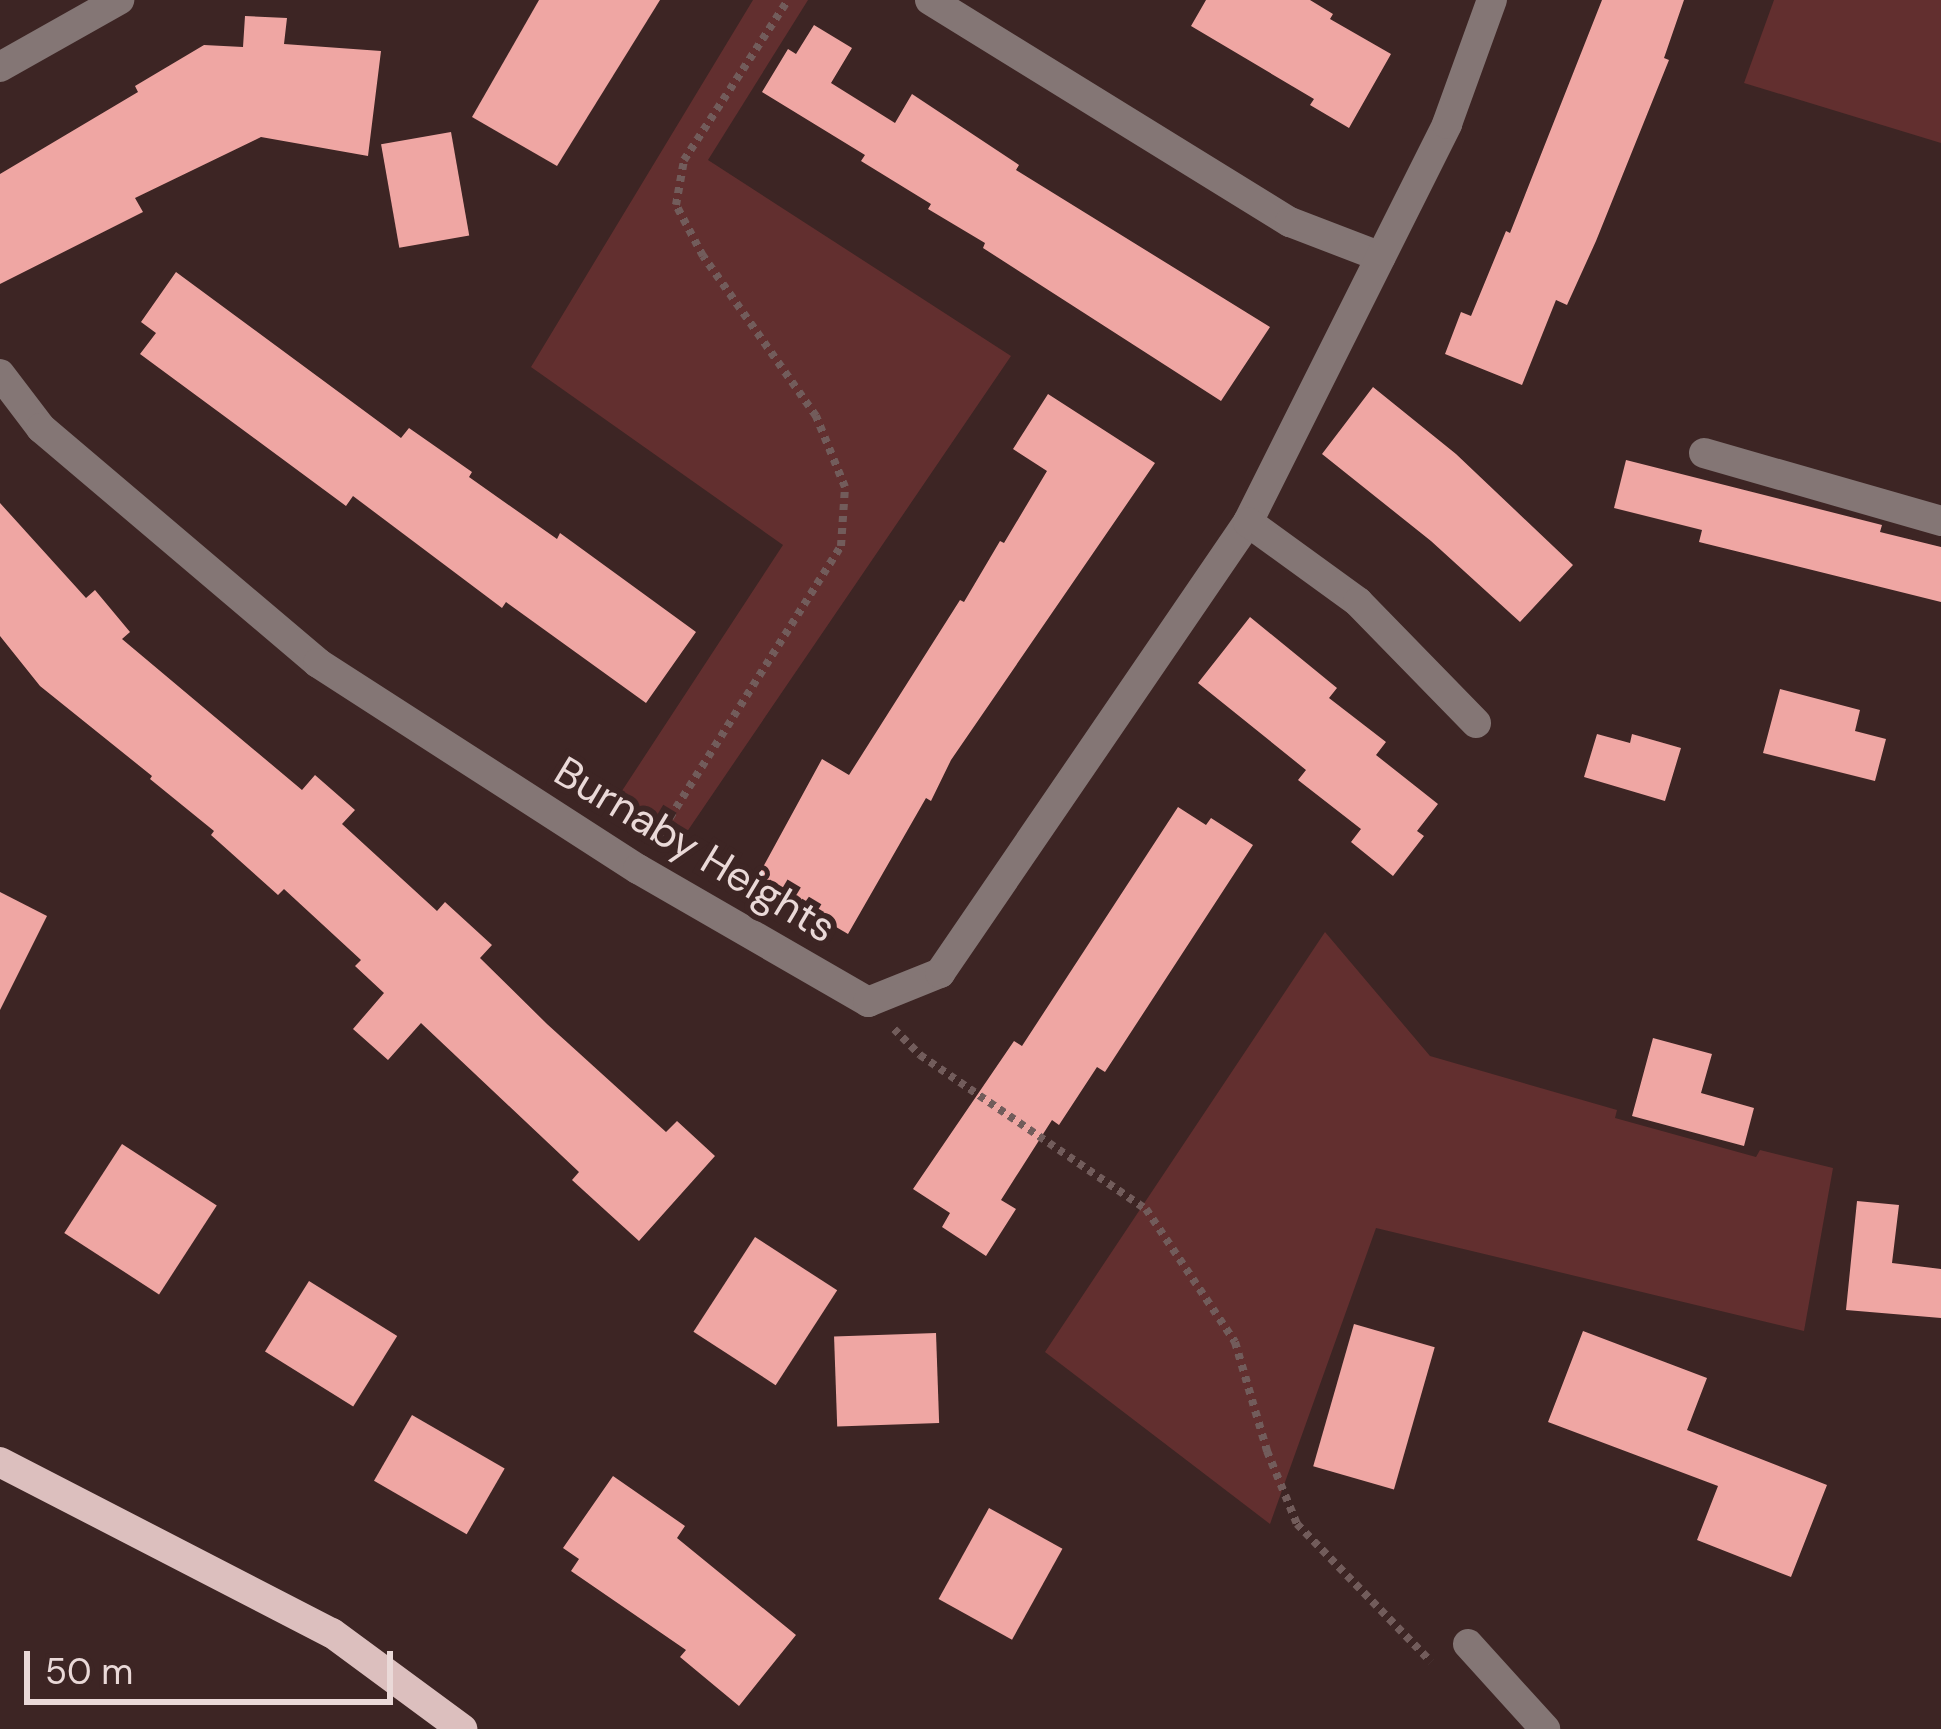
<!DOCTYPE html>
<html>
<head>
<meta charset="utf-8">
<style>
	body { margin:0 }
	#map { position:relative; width:1941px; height:1729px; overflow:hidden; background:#3d2524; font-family:"DM Sans",sans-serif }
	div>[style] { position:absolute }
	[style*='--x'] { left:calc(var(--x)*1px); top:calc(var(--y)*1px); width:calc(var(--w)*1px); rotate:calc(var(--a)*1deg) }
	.green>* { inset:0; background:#622f2f }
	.building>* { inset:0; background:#efa6a3; transform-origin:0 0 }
	.path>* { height:8px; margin-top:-4px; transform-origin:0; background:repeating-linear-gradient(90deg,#725c5b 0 6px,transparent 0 12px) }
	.minor>* { height:30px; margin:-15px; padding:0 15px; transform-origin:15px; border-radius:15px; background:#847675 }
	.major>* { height:30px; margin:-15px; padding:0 15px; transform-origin:15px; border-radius:15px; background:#dcbfbe }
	span { translate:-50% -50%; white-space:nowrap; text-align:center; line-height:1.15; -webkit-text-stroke:12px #3d2524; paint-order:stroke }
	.street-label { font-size:42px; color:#ead9d8 }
	.scale { position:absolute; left:24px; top:1651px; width:369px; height:54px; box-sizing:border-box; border:6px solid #ead9d8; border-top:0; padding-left:15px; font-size:36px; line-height:42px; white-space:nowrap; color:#ead9d8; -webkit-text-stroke:9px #3d2524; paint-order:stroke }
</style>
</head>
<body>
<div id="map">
	<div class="green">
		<i style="clip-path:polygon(753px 0,808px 0,708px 160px,1011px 356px,680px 842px,616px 800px,783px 545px,531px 367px)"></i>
		<i style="clip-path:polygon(1774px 0,1941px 0,1941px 143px,1744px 83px)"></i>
		<i style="clip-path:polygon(1325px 932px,1430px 1056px,1617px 1110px,1615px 1118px,1756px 1157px,1760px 1150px,1833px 1168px,1804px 1331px,1376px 1228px,1270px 1524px,1045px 1352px)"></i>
	</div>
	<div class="building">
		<i style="clip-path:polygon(539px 0,660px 0,557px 166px,472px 117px)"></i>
		<i style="clip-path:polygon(1206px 0,1310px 0,1333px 14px,1330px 19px,1391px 54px,1349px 128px,1310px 105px,1314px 99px,1191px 26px)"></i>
		<i style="clip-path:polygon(1602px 0,1684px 0,1664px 58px,1669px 60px,1596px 241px,1567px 305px,1556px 300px,1522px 385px,1445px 354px,1461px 312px,1471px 316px,1506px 231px,1510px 233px)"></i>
		<i style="clip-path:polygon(245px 16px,287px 18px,284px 44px,381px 51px,368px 156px,261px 137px,135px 198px,143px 212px,0 284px,0 174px,138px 92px,135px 86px,204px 45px,243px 47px)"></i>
		<i style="clip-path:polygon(814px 25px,852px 48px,831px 83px,895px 123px,912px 94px,1019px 165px,1016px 170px,1270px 327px,1221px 401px,983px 248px,985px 243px,928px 209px,931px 204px,861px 161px,865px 155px,762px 92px,788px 49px,796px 54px)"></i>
		<i style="left:451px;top:132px;width:105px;height:71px;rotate:80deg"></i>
		<i style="clip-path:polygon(176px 272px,401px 438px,409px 428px,472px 472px,469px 477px,557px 539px,560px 533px,696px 632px,646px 703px,506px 602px,502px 608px,353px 496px,346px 506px,140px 354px,156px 333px,141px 322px)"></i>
		<i style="clip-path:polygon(1373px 387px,1456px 454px,1573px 565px,1520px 622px,1431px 541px,1322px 454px)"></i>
		<i style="clip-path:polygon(1048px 394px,1155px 463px,951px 760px,931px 801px,926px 798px,848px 934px,756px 880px,822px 759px,849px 775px,960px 600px,964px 602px,1000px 541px,1004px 543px,1047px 471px,1013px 449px)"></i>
		<i style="clip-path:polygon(1626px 460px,1882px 525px,1880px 532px,1941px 547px,1941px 602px,1699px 542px,1702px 530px,1614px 508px)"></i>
		<i style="clip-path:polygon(0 503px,86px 598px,95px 590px,130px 632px,122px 639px,302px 790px,315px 775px,355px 810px,342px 824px,437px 911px,445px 902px,492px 945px,480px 958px,547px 1024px,666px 1132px,677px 1121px,715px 1156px,639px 1241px,572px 1180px,579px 1172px,421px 1023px,388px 1060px,353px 1029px,384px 993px,355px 966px,361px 960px,284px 889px,278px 895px,211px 835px,214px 831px,150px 779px,152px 776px,40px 686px,0 636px)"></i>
		<i style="clip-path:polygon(1250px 617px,1337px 688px,1329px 698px,1386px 742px,1376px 755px,1438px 804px,1417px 831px,1424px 836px,1393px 876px,1351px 842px,1361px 829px,1298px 780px,1306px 770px,1198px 683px)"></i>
		<i style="clip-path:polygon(1780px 689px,1860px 710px,1855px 731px,1886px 739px,1875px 781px,1763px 753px)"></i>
		<i style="clip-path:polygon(1597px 734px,1630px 743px,1632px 734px,1681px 748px,1665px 801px,1584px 777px)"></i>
		<i style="clip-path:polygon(1178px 807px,1206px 825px,1211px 818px,1253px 845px,1105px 1072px,1097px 1067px,1059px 1125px,1052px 1120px,1001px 1200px,1016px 1209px,986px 1256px,942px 1227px,950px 1213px,913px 1189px,1014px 1041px,1022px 1046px)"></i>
		<i style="clip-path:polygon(0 892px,47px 916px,0 1010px)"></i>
		<i style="clip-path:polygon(1653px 1038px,1712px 1054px,1701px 1093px,1754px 1108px,1744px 1146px,1632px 1116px)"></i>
		<i style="left:122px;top:1144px;width:113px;height:106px;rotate:33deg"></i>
		<i style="clip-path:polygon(1857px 1201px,1899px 1205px,1892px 1263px,1941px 1269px,1941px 1318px,1846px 1310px)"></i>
		<i style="left:755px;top:1237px;width:98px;height:113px;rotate:33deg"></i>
		<i style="left:309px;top:1281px;width:104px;height:83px;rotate:32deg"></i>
		<i style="left:1354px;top:1324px;width:84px;height:148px;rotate:16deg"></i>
		<i style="clip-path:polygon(1583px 1331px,1707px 1378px,1687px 1430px,1827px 1485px,1791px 1577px,1697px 1540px,1718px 1486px,1548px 1422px)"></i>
		<i style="left:936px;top:1333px;width:90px;height:102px;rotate:88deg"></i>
		<i style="left:412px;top:1415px;width:107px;height:76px;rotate:30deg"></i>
		<i style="clip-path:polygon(613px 1476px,685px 1526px,677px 1538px,796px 1635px,739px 1706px,680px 1657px,686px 1650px,571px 1571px,579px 1559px,563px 1548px)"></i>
		<i style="left:989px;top:1508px;width:84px;height:104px;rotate:29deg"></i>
	</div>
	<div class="path">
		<i style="--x:657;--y:838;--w:345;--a:-57.8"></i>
		<i style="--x:841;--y:546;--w:59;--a:-86.1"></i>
		<i style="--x:845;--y:487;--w:77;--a:-112.2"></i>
		<i style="--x:816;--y:416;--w:196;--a:-125.2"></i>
		<i style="--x:703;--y:256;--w:58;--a:-117.9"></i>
		<i style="--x:676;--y:205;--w:46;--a:-79.9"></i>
		<i style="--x:684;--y:160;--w:191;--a:-57"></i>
		<i style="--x:894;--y:1029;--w:37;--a:45"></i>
		<i style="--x:920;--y:1055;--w:273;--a:34.3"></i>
		<i style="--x:1146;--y:1209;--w:160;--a:56.2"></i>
		<i style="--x:1235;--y:1342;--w:114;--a:73.6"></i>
		<i style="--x:1267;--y:1451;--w:79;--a:67.7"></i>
		<i style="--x:1297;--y:1524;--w:192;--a:45.8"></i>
	</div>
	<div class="minor">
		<i style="--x:930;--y:0;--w:423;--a:31.7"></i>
		<i style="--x:1290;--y:222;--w:97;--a:21"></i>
		<i style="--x:0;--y:67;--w:137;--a:-29.4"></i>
		<i style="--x:0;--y:374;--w:68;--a:52.8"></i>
		<i style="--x:41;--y:428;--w:363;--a:40.3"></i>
		<i style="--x:318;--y:663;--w:381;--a:32.8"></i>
		<i style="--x:638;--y:869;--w:266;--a:30"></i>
		<i style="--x:868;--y:1002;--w:78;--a:-21.9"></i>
		<i style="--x:940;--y:973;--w:546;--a:-55.67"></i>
		<i style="--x:1248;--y:522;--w:445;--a:-63.4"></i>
		<i style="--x:1447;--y:124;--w:132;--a:-70.1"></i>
		<i style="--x:1704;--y:453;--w:247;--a:16"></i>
		<i style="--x:1248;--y:522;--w:136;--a:36"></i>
		<i style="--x:1358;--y:602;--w:169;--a:45.7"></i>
		<i style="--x:1468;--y:1644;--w:115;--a:47.8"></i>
	</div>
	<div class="major">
		<i style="--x:0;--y:1462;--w:373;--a:27.3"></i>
		<i style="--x:332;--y:1633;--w:162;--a:36.4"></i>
	</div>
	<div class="street-label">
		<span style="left:695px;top:850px;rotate:31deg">Burnaby Heights</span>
	</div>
	<div class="scale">50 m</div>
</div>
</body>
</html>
